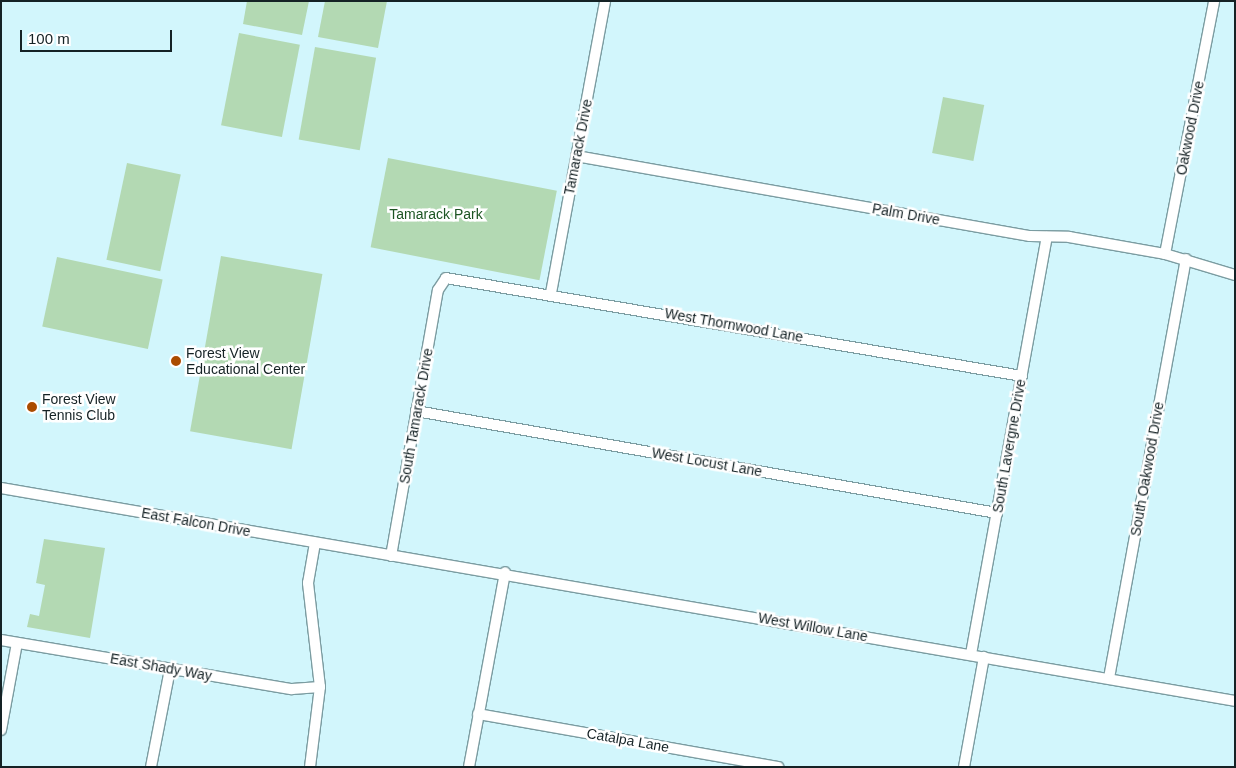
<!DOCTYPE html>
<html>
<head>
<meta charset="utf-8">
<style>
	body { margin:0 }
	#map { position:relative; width:1236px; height:768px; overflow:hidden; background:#d2f6fc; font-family:Helvetica,sans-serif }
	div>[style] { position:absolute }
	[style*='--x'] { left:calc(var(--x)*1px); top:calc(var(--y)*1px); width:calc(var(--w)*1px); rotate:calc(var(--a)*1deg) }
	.green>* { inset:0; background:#b3d9b3; transform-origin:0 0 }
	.roads { filter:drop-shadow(1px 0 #7b9ca1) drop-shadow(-1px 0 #7b9ca1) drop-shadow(0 1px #7b9ca1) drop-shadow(0 -1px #7b9ca1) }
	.minor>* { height:10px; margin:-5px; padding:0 5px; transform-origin:5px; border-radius:5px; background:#fff }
	.dots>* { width:14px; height:14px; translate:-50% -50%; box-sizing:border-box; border:2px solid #fff; border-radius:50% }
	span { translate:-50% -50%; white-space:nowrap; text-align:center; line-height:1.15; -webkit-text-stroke:5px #fff; paint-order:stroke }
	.street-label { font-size:14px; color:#152225 }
	.park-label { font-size:14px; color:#1c5422 }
	.poi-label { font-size:14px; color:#152225 }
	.left { translate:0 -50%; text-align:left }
	.frame { position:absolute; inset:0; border:2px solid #152225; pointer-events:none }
	.scale { position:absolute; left:20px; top:30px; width:152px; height:22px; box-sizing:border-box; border:2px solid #152225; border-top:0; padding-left:6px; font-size:15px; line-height:18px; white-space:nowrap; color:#152225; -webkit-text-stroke:4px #fff; paint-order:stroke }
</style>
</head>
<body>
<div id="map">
	<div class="green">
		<i style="clip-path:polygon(247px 1px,309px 1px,302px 35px,243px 24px)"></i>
		<i style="clip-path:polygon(325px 1px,387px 1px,378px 48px,318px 37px)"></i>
		<i style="left:239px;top:33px;width:62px;height:94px;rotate:11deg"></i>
		<i style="left:315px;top:47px;width:62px;height:94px;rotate:10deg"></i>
		<i style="left:943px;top:97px;width:42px;height:57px;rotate:11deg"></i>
		<i style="left:388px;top:158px;width:172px;height:91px;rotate:11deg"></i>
		<i style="left:127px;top:163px;width:55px;height:99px;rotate:12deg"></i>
		<i style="left:221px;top:256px;width:103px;height:178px;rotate:10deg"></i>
		<i style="left:57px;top:257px;width:108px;height:71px;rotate:12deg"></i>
		<i style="clip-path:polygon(44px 539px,105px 548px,90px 638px,27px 627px,30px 614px,39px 616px,45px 585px,36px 583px)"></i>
	</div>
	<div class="roads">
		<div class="minor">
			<i style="--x:576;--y:156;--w:461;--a:10"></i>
			<i style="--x:1030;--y:236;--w:39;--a:1"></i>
			<i style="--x:1069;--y:237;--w:97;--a:10"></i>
			<i style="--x:1165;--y:254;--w:73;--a:16.7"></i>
			<i style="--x:1165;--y:254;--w:258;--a:-79"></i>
			<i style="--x:551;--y:293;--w:297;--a:-79.5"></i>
			<i style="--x:416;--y:411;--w:590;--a:9.96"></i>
			<i style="--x:1;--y:488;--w:1252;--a:9.79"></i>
			<i style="--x:391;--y:556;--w:270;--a:-80"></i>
			<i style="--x:438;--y:290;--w:14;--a:-56"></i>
			<i style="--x:446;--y:278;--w:584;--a:9.66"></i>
			<i style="--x:1;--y:640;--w:295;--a:9.6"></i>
			<i style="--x:292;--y:689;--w:28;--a:-4"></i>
			<i style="--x:971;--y:654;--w:424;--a:-79.7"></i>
			<i style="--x:1109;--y:678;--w:426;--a:-79.6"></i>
			<i style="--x:478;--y:714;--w:305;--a:10"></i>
			<i style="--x:1;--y:730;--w:88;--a:-79.6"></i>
			<i style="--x:151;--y:767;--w:100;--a:-79"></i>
			<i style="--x:310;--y:767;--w:81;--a:-82.9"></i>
			<i style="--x:320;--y:687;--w:105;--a:-96.6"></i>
			<i style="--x:308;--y:583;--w:41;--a:-80.1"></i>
			<i style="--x:469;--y:767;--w:198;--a:-79.5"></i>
			<i style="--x:964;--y:767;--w:112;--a:-79.7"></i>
		</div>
	</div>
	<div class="dots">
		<i style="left:176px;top:361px;background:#ab4c00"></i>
		<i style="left:32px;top:407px;background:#ab4c00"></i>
	</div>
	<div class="street-label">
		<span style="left:1190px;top:128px;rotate:-79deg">Oakwood Drive</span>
		<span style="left:578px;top:147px;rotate:-79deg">Tamarack Drive</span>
		<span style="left:906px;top:214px;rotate:10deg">Palm Drive</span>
		<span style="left:734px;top:325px;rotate:10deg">West Thornwood Lane</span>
		<span style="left:416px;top:416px;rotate:-80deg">South Tamarack Drive</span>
		<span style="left:1009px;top:446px;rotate:-80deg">South Lavergne Drive</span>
		<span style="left:707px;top:462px;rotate:10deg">West Locust Lane</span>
		<span style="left:1147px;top:469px;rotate:-80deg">South Oakwood Drive</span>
		<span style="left:196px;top:522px;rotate:10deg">East Falcon Drive</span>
		<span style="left:813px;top:627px;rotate:10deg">West Willow Lane</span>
		<span style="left:161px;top:667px;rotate:10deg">East Shady Way</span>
		<span style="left:628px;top:740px;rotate:10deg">Catalpa Lane</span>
	</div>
	<div class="park-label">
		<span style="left:436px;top:214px">Tamarack Park</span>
	</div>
	<div class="poi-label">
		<span class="left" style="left:186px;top:361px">Forest View<br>Educational Center</span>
		<span class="left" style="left:42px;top:407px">Forest View<br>Tennis Club</span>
	</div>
	<div class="frame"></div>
	<div class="scale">100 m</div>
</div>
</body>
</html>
